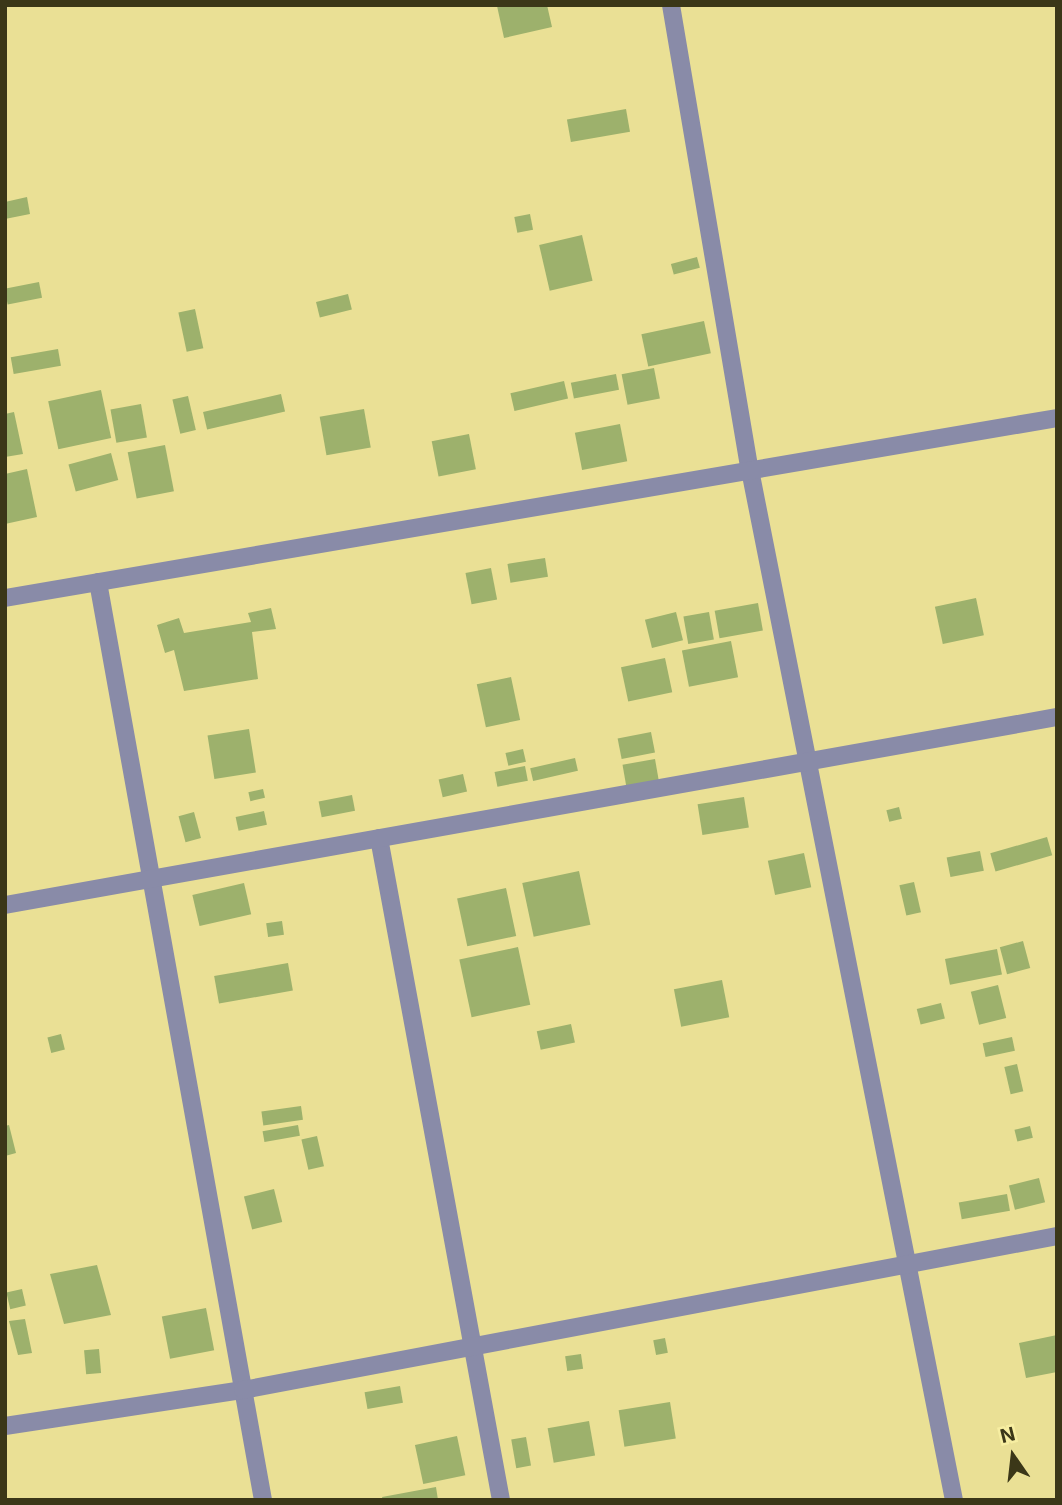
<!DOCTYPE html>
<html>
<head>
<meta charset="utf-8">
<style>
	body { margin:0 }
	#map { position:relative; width:1062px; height:1505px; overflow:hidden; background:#eae095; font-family:Inter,sans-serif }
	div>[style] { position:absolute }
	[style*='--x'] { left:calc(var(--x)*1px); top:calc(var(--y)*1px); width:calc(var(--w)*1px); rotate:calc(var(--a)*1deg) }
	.building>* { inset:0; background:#9db16c; transform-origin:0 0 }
	.minor>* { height:18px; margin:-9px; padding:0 9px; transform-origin:9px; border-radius:9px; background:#898ba8 }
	span { translate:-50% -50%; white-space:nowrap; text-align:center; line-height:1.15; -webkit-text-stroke:5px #f7eea2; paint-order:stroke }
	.frame { position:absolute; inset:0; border:7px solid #3b3718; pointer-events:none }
	.north { position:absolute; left:978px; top:1421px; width:70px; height:70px; -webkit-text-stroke:5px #f7eea2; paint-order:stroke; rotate:346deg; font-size:19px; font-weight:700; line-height:28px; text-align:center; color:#3b3718 }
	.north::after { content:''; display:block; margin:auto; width:24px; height:32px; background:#3b3718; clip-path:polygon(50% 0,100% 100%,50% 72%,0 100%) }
</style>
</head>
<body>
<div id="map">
	<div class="building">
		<i style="clip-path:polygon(547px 5px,552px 27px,504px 38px,497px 6px)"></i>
		<i style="left:626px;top:109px;width:23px;height:60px;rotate:80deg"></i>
		<i style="clip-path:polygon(27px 197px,30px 214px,5px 219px,5px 202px)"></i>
		<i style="left:530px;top:214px;width:16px;height:16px;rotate:79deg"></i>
		<i style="left:582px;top:235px;width:47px;height:44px;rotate:77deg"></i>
		<i style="left:697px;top:257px;width:11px;height:27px;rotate:75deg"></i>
		<i style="left:39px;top:282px;width:16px;height:35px;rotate:79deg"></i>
		<i style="left:348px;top:294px;width:16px;height:33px;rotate:76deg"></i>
		<i style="left:195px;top:309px;width:40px;height:17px;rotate:78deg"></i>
		<i style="left:704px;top:321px;width:33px;height:64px;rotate:78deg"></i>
		<i style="left:58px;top:349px;width:17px;height:48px;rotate:80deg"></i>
		<i style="left:654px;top:368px;width:31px;height:33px;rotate:79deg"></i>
		<i style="left:616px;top:374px;width:16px;height:46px;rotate:79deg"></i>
		<i style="left:564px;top:381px;width:18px;height:55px;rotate:77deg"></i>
		<i style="left:101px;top:390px;width:49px;height:54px;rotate:78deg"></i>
		<i style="left:281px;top:394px;width:18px;height:80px;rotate:77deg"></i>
		<i style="left:188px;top:396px;width:35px;height:16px;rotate:77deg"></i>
		<i style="left:141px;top:404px;width:34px;height:31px;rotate:80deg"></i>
		<i style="left:364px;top:409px;width:39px;height:45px;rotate:80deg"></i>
		<i style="clip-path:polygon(14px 412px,23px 454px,5px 457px,5px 414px)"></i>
		<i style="left:620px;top:424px;width:38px;height:46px;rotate:79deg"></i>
		<i style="left:469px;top:434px;width:36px;height:38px;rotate:79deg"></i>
		<i style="left:165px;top:445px;width:47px;height:38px;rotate:79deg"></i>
		<i style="left:111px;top:453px;width:28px;height:44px;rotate:75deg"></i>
		<i style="clip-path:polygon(27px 469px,37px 517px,5px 524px,5px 474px)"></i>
		<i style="left:545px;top:558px;width:19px;height:38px;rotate:81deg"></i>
		<i style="left:491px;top:568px;width:32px;height:26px;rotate:79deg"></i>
		<i style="left:976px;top:598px;width:38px;height:42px;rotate:78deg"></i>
		<i style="left:758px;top:603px;width:28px;height:44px;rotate:80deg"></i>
		<i style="clip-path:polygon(271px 608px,276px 629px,252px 632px,258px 679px,184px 691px,174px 650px,165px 653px,157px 625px,179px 618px,184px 633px,251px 622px,248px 613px)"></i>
		<i style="left:676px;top:612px;width:29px;height:32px;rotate:76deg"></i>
		<i style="left:709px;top:612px;width:28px;height:26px;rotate:80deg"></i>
		<i style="left:731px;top:641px;width:37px;height:50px;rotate:79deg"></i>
		<i style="left:665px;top:658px;width:35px;height:45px;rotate:78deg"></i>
		<i style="left:511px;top:677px;width:44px;height:35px;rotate:78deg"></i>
		<i style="left:249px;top:729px;width:44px;height:42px;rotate:81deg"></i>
		<i style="left:651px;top:732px;width:21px;height:34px;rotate:79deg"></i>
		<i style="left:523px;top:749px;width:13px;height:18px;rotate:77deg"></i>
		<i style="left:575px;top:758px;width:13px;height:46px;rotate:77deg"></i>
		<i style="left:655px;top:759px;width:22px;height:33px;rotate:80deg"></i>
		<i style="left:525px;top:766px;width:15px;height:31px;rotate:79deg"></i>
		<i style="left:463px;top:774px;width:18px;height:25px;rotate:77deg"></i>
		<i style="left:263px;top:789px;width:9px;height:15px;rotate:77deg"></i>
		<i style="left:352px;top:795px;width:16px;height:34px;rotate:79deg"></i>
		<i style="left:744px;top:797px;width:31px;height:47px;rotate:81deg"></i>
		<i style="left:899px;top:807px;width:12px;height:13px;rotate:76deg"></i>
		<i style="left:264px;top:811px;width:14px;height:29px;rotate:78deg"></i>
		<i style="left:194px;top:812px;width:27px;height:16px;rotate:75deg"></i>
		<i style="left:1047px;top:837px;width:19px;height:59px;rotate:74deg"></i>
		<i style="left:980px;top:851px;width:20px;height:34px;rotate:79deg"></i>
		<i style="left:804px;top:853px;width:35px;height:37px;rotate:78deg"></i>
		<i style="left:579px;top:871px;width:55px;height:58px;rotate:78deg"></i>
		<i style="left:914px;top:882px;width:31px;height:15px;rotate:77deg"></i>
		<i style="left:244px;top:883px;width:32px;height:53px;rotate:77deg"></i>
		<i style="left:506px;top:888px;width:49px;height:50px;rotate:78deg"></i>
		<i style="left:282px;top:921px;width:14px;height:16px;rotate:82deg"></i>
		<i style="left:1023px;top:941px;width:28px;height:24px;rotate:75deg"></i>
		<i style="left:518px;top:947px;width:59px;height:60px;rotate:78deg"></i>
		<i style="left:997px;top:949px;width:26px;height:53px;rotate:79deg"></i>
		<i style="left:288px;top:963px;width:28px;height:75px;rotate:80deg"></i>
		<i style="left:722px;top:980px;width:38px;height:49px;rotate:79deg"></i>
		<i style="left:998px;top:985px;width:34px;height:28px;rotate:76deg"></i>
		<i style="left:941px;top:1003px;width:16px;height:25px;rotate:76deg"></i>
		<i style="left:571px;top:1024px;width:19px;height:35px;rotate:78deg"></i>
		<i style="left:61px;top:1034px;width:16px;height:14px;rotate:76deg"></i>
		<i style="left:1012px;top:1037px;width:14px;height:30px;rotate:78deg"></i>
		<i style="left:1017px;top:1064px;width:28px;height:13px;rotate:77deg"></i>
		<i style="left:301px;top:1106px;width:14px;height:40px;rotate:82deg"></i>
		<i style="clip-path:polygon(9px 1125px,16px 1153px,5px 1156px,5px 1126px)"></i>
		<i style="left:298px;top:1125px;width:11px;height:36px;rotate:80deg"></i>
		<i style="left:1030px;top:1126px;width:12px;height:16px;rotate:76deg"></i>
		<i style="left:317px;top:1136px;width:31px;height:16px;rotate:77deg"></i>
		<i style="left:1039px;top:1178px;width:25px;height:31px;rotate:76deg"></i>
		<i style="left:274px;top:1189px;width:34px;height:31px;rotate:76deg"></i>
		<i style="left:1007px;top:1194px;width:17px;height:49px;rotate:80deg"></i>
		<i style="clip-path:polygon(97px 1265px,111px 1315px,64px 1324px,50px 1274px)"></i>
		<i style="left:22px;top:1289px;width:17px;height:16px;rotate:77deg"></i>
		<i style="left:206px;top:1308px;width:43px;height:45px;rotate:79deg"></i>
		<i style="clip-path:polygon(25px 1319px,32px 1353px,18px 1355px,9px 1321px)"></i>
		<i style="clip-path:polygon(1057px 1335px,1057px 1372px,1026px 1378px,1019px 1343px)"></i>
		<i style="left:665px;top:1338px;width:15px;height:12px;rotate:79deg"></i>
		<i style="left:99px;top:1349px;width:24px;height:15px;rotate:85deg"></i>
		<i style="left:581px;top:1354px;width:15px;height:16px;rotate:82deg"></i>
		<i style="left:400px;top:1386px;width:17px;height:36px;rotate:80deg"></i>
		<i style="left:670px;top:1402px;width:37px;height:52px;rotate:81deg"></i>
		<i style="left:589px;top:1421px;width:35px;height:42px;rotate:80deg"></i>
		<i style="left:457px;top:1436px;width:40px;height:43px;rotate:78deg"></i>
		<i style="left:526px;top:1437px;width:29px;height:15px;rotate:80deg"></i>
		<i style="clip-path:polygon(436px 1487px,438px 1500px,383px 1500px,382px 1497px)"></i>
	</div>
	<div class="minor">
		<i style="--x:671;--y:5;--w:472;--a:80.4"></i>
		<i style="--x:750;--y:470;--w:1050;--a:78.8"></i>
		<i style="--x:98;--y:582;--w:933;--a:79.81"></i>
		<i style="--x:5;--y:598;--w:1067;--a:-9.71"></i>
		<i style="--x:379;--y:838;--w:673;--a:79.56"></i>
		<i style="--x:5;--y:905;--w:1069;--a:-10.13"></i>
		<i style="--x:5;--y:1426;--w:241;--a:-8.6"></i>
		<i style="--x:243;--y:1390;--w:828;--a:-10.71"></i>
	</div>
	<div class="frame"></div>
	<div class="north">N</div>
</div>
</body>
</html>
